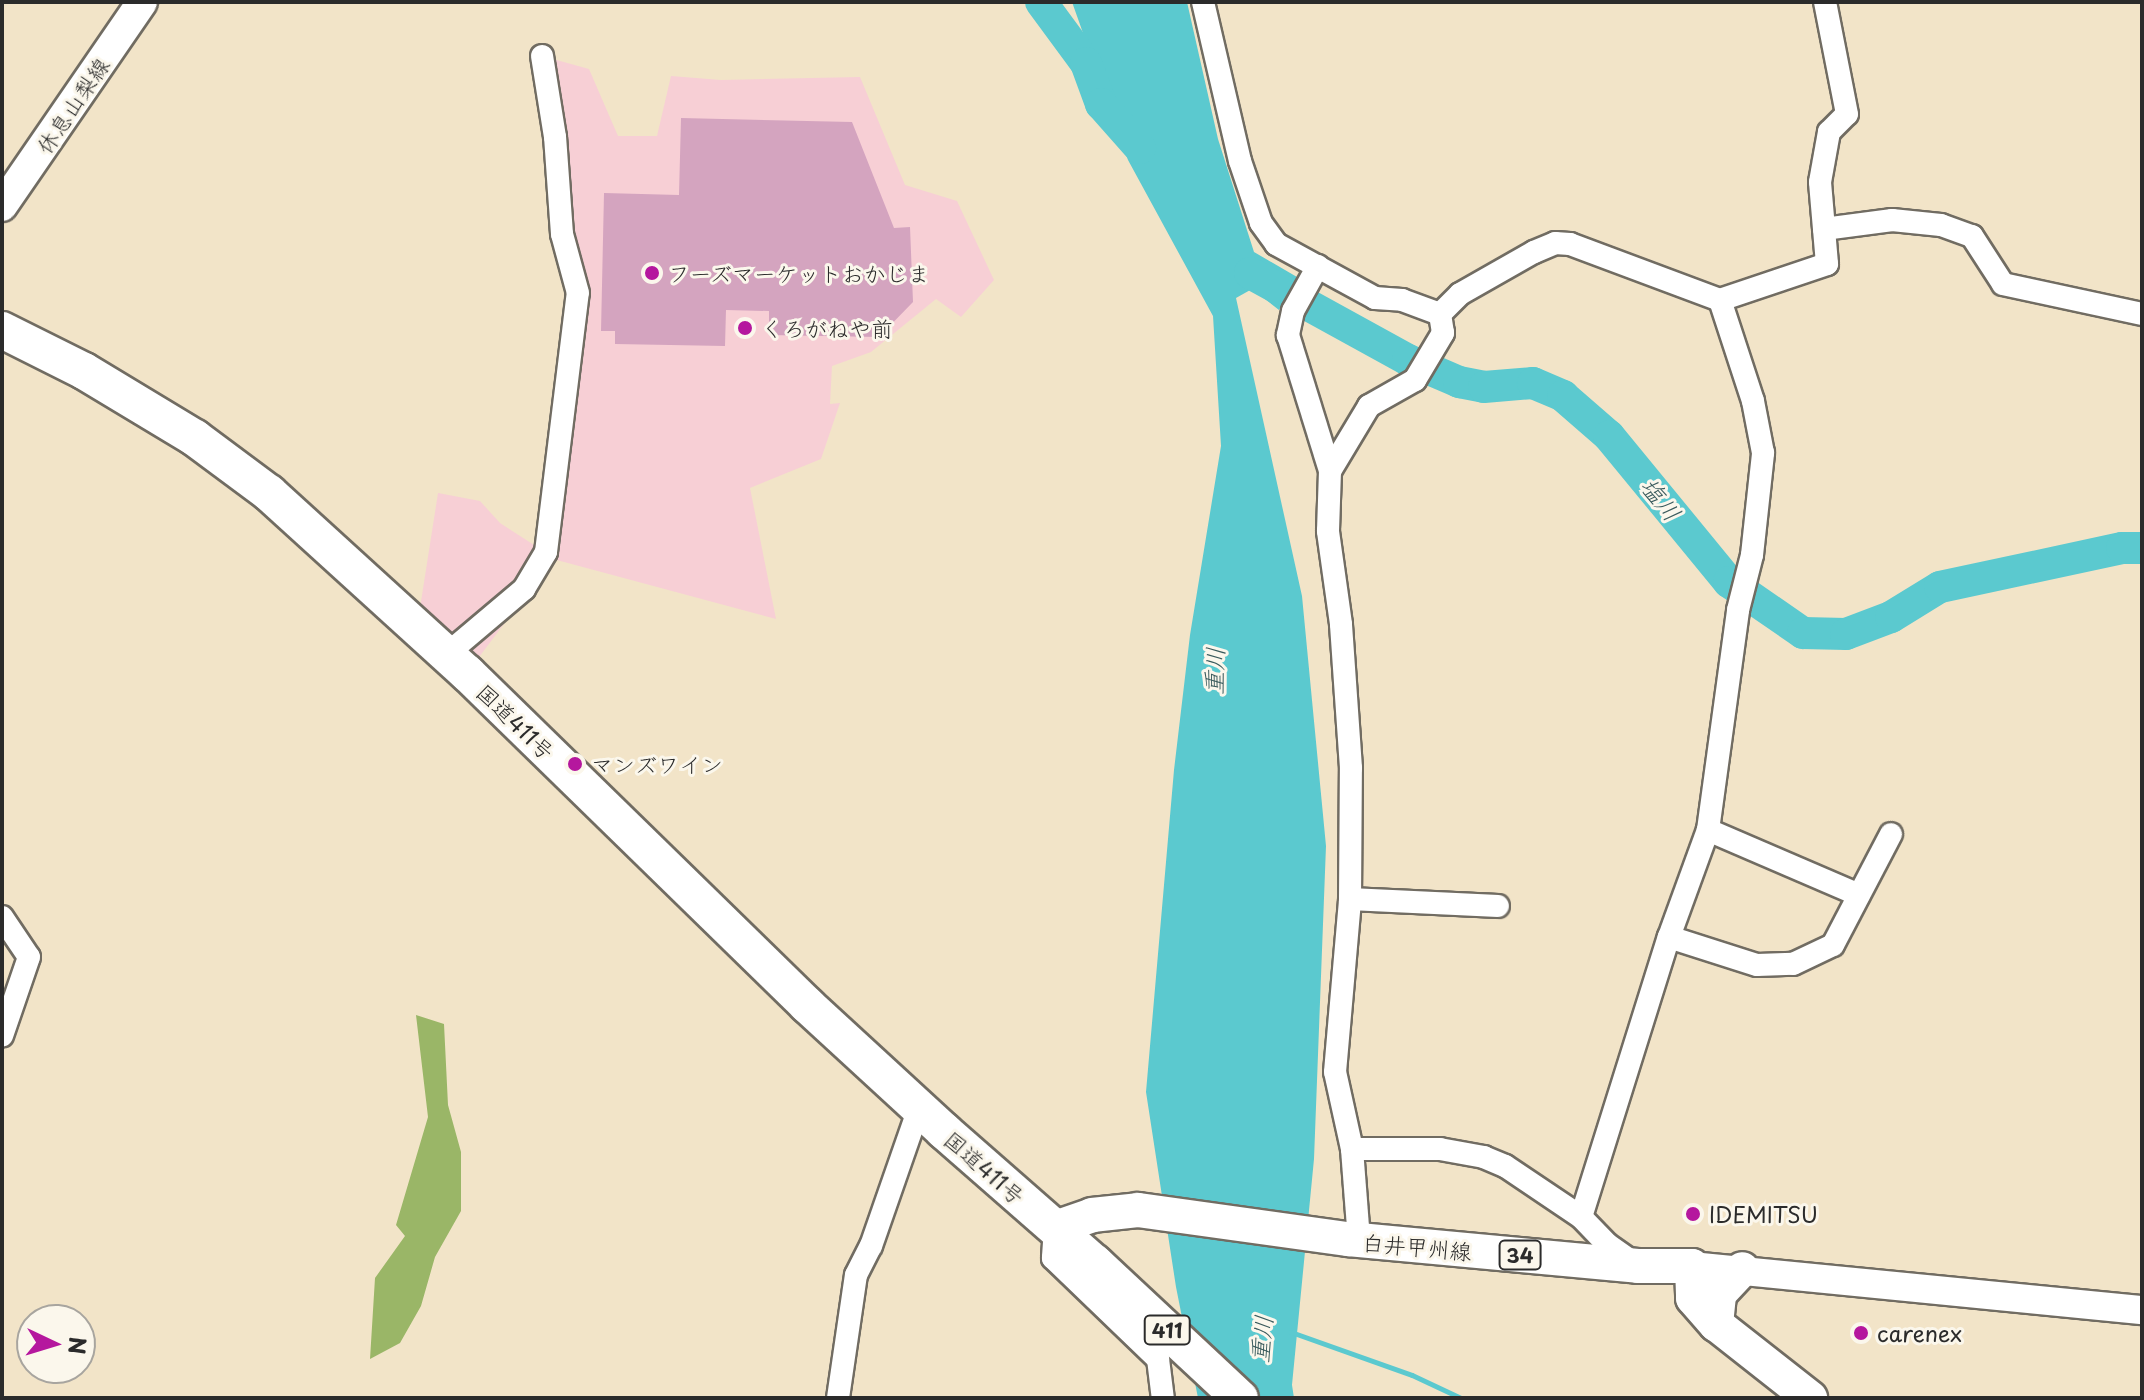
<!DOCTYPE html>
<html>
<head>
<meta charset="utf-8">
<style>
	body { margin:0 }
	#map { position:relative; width:2144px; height:1400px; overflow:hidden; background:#f2e4c8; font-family:"Playpen Sans","Klee One",sans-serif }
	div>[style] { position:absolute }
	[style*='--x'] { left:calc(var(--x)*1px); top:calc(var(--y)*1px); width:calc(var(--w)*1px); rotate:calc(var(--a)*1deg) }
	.built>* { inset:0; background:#f7cfd5 }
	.forest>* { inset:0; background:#9ab667 }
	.water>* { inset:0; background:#5bc9cf }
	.stream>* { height:5px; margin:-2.5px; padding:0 2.5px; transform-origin:2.5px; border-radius:2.5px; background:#5bc9cf }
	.river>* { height:32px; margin:-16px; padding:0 16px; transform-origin:16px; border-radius:16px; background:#5bc9cf }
	.building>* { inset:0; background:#d4a4bf }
	.roads { filter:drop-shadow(2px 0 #716c62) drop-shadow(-2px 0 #716c62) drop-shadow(0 2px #716c62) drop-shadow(0 -2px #716c62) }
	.minor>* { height:22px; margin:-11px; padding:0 11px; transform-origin:11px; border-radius:11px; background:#fff }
	.tertiary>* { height:28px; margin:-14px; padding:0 14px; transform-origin:14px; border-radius:14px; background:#fff }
	.secondary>* { height:30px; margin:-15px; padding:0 15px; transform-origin:15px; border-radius:15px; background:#fff }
	.primary>* { height:34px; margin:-17px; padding:0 17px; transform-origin:17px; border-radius:17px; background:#fff }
	.trunk>* { height:36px; margin:-18px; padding:0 18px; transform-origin:18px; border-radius:18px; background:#fff }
	.dots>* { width:22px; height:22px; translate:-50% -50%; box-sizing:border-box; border:4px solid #fbf7ec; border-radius:50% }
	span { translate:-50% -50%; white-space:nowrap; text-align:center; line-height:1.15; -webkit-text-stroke:6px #fbf7ec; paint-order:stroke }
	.shield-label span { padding:2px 6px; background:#fbf7ec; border:2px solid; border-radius:6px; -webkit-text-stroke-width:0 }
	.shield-label { font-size:20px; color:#2b2b2b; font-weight:700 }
	.street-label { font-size:22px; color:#2b2b2b }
	.poi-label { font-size:22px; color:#2b2b2b }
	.left { translate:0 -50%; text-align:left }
	.water-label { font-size:24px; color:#395a5c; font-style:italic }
	.frame { position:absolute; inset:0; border:4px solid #2b2b2b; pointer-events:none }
	.north { position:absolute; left:16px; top:1304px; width:80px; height:80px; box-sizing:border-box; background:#fbf7ec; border:2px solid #a8a59f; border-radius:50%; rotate:94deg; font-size:22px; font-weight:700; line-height:32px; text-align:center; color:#2b2b2b }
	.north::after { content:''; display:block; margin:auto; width:28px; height:36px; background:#b5179e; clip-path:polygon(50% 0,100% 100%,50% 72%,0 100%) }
</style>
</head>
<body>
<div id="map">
	<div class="built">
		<i style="clip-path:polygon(542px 56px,589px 69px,618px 136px,657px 136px,671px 76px,721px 80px,860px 77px,905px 185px,957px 201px,994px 280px,961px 317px,936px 299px,871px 352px,832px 366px,830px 404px,840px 403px,821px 459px,750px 488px,776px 619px,553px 559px,467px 673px,417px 627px,438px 493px,480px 501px,500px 523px,545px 552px,578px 293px)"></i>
	</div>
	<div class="forest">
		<i style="clip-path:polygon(416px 1015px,444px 1024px,448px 1105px,461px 1152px,461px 1211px,435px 1257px,421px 1306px,400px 1343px,370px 1359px,375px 1278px,405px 1236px,396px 1225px,428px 1117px)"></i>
	</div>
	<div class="water">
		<i style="clip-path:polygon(1072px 2px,1187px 2px,1218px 139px,1254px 252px,1297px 277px,1279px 310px,1252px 289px,1236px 298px,1302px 596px,1326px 846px,1314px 1159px,1292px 1385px,1294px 1398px,1198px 1398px,1176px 1287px,1146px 1092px,1174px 770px,1190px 635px,1221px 446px,1213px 316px,1128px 160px)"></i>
	</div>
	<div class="stream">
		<i style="--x:1291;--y:1332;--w:128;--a:19.6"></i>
		<i style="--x:1412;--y:1375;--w:54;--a:25.1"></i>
	</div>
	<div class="river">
		<i style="--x:1041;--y:2;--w:76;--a:53.6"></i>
		<i style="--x:1086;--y:63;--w:44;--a:69.9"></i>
		<i style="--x:1101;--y:104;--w:59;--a:48.4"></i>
		<i style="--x:1250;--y:273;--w:180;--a:28.8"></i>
		<i style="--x:1408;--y:360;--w:56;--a:23.3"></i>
		<i style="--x:1459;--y:382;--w:25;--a:11"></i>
		<i style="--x:1484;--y:387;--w:49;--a:-4.7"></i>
		<i style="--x:1533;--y:383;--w:33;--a:23"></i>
		<i style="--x:1563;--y:396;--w:61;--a:41"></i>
		<i style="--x:1609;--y:436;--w:189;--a:50.6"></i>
		<i style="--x:1729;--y:582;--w:90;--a:34.6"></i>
		<i style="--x:1803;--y:633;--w:43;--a:1.3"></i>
		<i style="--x:1846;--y:634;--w:48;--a:-20.7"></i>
		<i style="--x:1891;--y:617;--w:57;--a:-31.5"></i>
		<i style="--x:1940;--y:587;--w:186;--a:-12.1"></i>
		<i style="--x:2122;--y:548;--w:20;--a:0"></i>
	</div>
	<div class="building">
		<i style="clip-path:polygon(681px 118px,852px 122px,894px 228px,910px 227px,913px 302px,879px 337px,769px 335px,769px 311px,726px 310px,725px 346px,615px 344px,615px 331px,601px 331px,604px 193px,679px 195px)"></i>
	</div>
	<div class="roads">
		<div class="minor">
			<i style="--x:1203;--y:2;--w:163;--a:76.9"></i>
			<i style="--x:1240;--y:161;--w:65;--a:71.3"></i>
			<i style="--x:1261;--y:223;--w:26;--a:54"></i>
			<i style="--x:1276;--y:244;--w:113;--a:28.6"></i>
			<i style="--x:1375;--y:298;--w:27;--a:4"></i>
			<i style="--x:1402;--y:300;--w:40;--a:20.2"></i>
			<i style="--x:1824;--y:229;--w:69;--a:-7.5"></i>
			<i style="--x:1892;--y:220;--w:49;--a:5.8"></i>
			<i style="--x:1941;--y:225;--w:33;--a:20"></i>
			<i style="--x:1972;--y:236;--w:57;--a:57.1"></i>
			<i style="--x:2003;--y:284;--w:142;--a:12.2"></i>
			<i style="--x:1318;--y:266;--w:51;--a:119.1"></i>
			<i style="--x:1293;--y:311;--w:25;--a:102"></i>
			<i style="--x:1288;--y:335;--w:142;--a:72.8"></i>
			<i style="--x:447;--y:654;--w:101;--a:-40.2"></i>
			<i style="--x:524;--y:589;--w:43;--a:-59.3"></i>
			<i style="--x:546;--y:552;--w:261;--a:-83"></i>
			<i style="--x:578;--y:293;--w:61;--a:-105.2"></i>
			<i style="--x:562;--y:234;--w:97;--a:-94.1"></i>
			<i style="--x:555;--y:137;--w:82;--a:-99.1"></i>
			<i style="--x:1708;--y:830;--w:164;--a:23.3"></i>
			<i style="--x:1350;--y:899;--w:148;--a:2.7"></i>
			<i style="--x:2;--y:917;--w:48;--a:56"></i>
			<i style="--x:29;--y:957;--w:83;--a:108.9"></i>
			<i style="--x:1669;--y:937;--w:92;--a:17.7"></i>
			<i style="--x:1757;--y:965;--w:36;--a:-2"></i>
			<i style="--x:1793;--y:964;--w:44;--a:-25.4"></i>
			<i style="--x:1833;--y:945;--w:125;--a:-62.4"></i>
			<i style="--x:1352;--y:1149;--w:91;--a:85.6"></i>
			<i style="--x:1581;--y:1217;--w:294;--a:-72.6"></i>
			<i style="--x:1669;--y:937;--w:114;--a:-70"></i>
			<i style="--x:1708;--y:830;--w:222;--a:-82.2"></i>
			<i style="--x:1738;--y:610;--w:57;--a:-75.7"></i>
			<i style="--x:1752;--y:555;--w:103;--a:-83.8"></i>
			<i style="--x:1763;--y:453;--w:53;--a:-100.9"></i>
			<i style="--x:1753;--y:401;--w:106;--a:-108.1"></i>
			<i style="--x:1055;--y:1228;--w:30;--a:94"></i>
			<i style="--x:1053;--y:1258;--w:146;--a:43.9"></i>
			<i style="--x:1158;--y:1359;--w:39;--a:83"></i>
			<i style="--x:1634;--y:1263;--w:33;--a:-145"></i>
			<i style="--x:1607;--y:1244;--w:37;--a:-134"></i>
			<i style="--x:1581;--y:1217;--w:92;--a:-146.1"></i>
			<i style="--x:1505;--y:1166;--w:23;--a:-157"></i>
			<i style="--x:1484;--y:1157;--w:45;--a:-169.7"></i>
			<i style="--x:1440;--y:1149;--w:88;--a:180"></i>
			<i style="--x:1352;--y:1149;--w:79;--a:-102.4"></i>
			<i style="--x:1335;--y:1072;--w:174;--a:-85"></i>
			<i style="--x:1350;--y:899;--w:131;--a:-89.6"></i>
			<i style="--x:1351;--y:768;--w:144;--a:-94"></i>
			<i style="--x:1341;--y:624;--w:94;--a:-98"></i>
			<i style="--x:1328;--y:531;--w:60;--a:-88.1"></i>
			<i style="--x:1330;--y:471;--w:76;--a:-59"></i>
			<i style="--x:1369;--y:406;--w:53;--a:-29.5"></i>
			<i style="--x:1415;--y:380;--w:55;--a:-59.2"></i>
			<i style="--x:1443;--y:333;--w:19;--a:-99"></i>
			<i style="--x:1440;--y:314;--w:28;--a:-45"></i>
			<i style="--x:1460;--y:294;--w:85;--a:-29.6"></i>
			<i style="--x:1534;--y:252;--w:23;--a:-23"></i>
			<i style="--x:1555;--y:243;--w:15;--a:4"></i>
			<i style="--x:1570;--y:244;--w:160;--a:20.5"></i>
			<i style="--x:1720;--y:300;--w:113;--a:-18.6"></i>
			<i style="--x:1827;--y:264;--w:82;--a:-94.9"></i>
			<i style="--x:1820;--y:182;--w:51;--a:-79.8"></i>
			<i style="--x:1829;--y:132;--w:25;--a:-45"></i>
			<i style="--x:1847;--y:114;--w:114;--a:-101.1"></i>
			<i style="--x:838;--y:1398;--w:124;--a:-81.7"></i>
			<i style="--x:856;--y:1275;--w:33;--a:-63"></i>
			<i style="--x:871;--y:1246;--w:146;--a:-70.8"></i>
		</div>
		<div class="tertiary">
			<i style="--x:1692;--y:1266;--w:452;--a:5.6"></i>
		</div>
		<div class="secondary">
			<i style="--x:2;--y:206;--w:247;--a:-55.5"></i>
		</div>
		<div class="primary">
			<i style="--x:1055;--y:1228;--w:39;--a:-19"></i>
			<i style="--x:1092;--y:1215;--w:46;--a:-6.2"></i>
			<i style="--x:1138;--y:1210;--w:212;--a:7.9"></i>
			<i style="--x:1348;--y:1239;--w:291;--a:5.3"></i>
			<i style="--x:1638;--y:1266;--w:54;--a:0"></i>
			<i style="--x:1692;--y:1266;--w:32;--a:88"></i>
			<i style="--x:1693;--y:1298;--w:35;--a:49"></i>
			<i style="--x:1716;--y:1324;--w:120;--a:38.2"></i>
			<i style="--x:1716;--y:1324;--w:30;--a:-84"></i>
			<i style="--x:1719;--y:1294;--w:34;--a:-47"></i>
		</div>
		<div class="trunk">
			<i style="--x:2;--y:330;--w:92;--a:26.6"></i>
			<i style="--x:84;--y:371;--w:130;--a:31.1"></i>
			<i style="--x:195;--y:438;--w:92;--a:36.6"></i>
			<i style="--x:269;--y:493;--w:268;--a:42.3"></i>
			<i style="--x:467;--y:673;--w:475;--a:44.3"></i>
			<i style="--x:807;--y:1005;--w:186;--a:42.6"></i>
			<i style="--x:944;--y:1131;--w:201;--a:41.2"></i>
			<i style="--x:1095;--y:1263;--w:198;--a:43"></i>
		</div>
	</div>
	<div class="dots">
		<i style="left:652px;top:273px;background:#b5179e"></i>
		<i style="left:745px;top:328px;background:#b5179e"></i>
		<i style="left:575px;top:764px;background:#b5179e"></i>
		<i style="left:1693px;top:1214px;background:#b5179e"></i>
		<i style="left:1861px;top:1333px;background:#b5179e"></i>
	</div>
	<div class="shield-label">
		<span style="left:1520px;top:1255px">34</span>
		<span style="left:1167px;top:1330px">411</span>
	</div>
	<div class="street-label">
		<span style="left:72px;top:105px;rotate:-56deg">休息山梨線</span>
		<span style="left:516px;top:721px;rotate:44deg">国道411号</span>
		<span style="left:985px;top:1167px;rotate:41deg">国道411号</span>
		<span style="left:1417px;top:1246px;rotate:5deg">白井甲州線</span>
	</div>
	<div class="poi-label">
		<span class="left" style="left:668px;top:273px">フーズマーケットおかじま</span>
		<span class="left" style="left:761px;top:328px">くろがねや前</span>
		<span class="left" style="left:591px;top:764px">マンズワイン</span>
		<span class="left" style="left:1709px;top:1214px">IDEMITSU</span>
		<span class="left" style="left:1877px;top:1333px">carenex</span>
	</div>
	<div class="water-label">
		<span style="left:1661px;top:499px;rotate:51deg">塩川</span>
		<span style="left:1214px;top:671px;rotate:-88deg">重川</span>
		<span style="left:1261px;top:1339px;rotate:-84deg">重川</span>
	</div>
	<div class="frame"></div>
	<div class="north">N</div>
</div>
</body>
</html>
